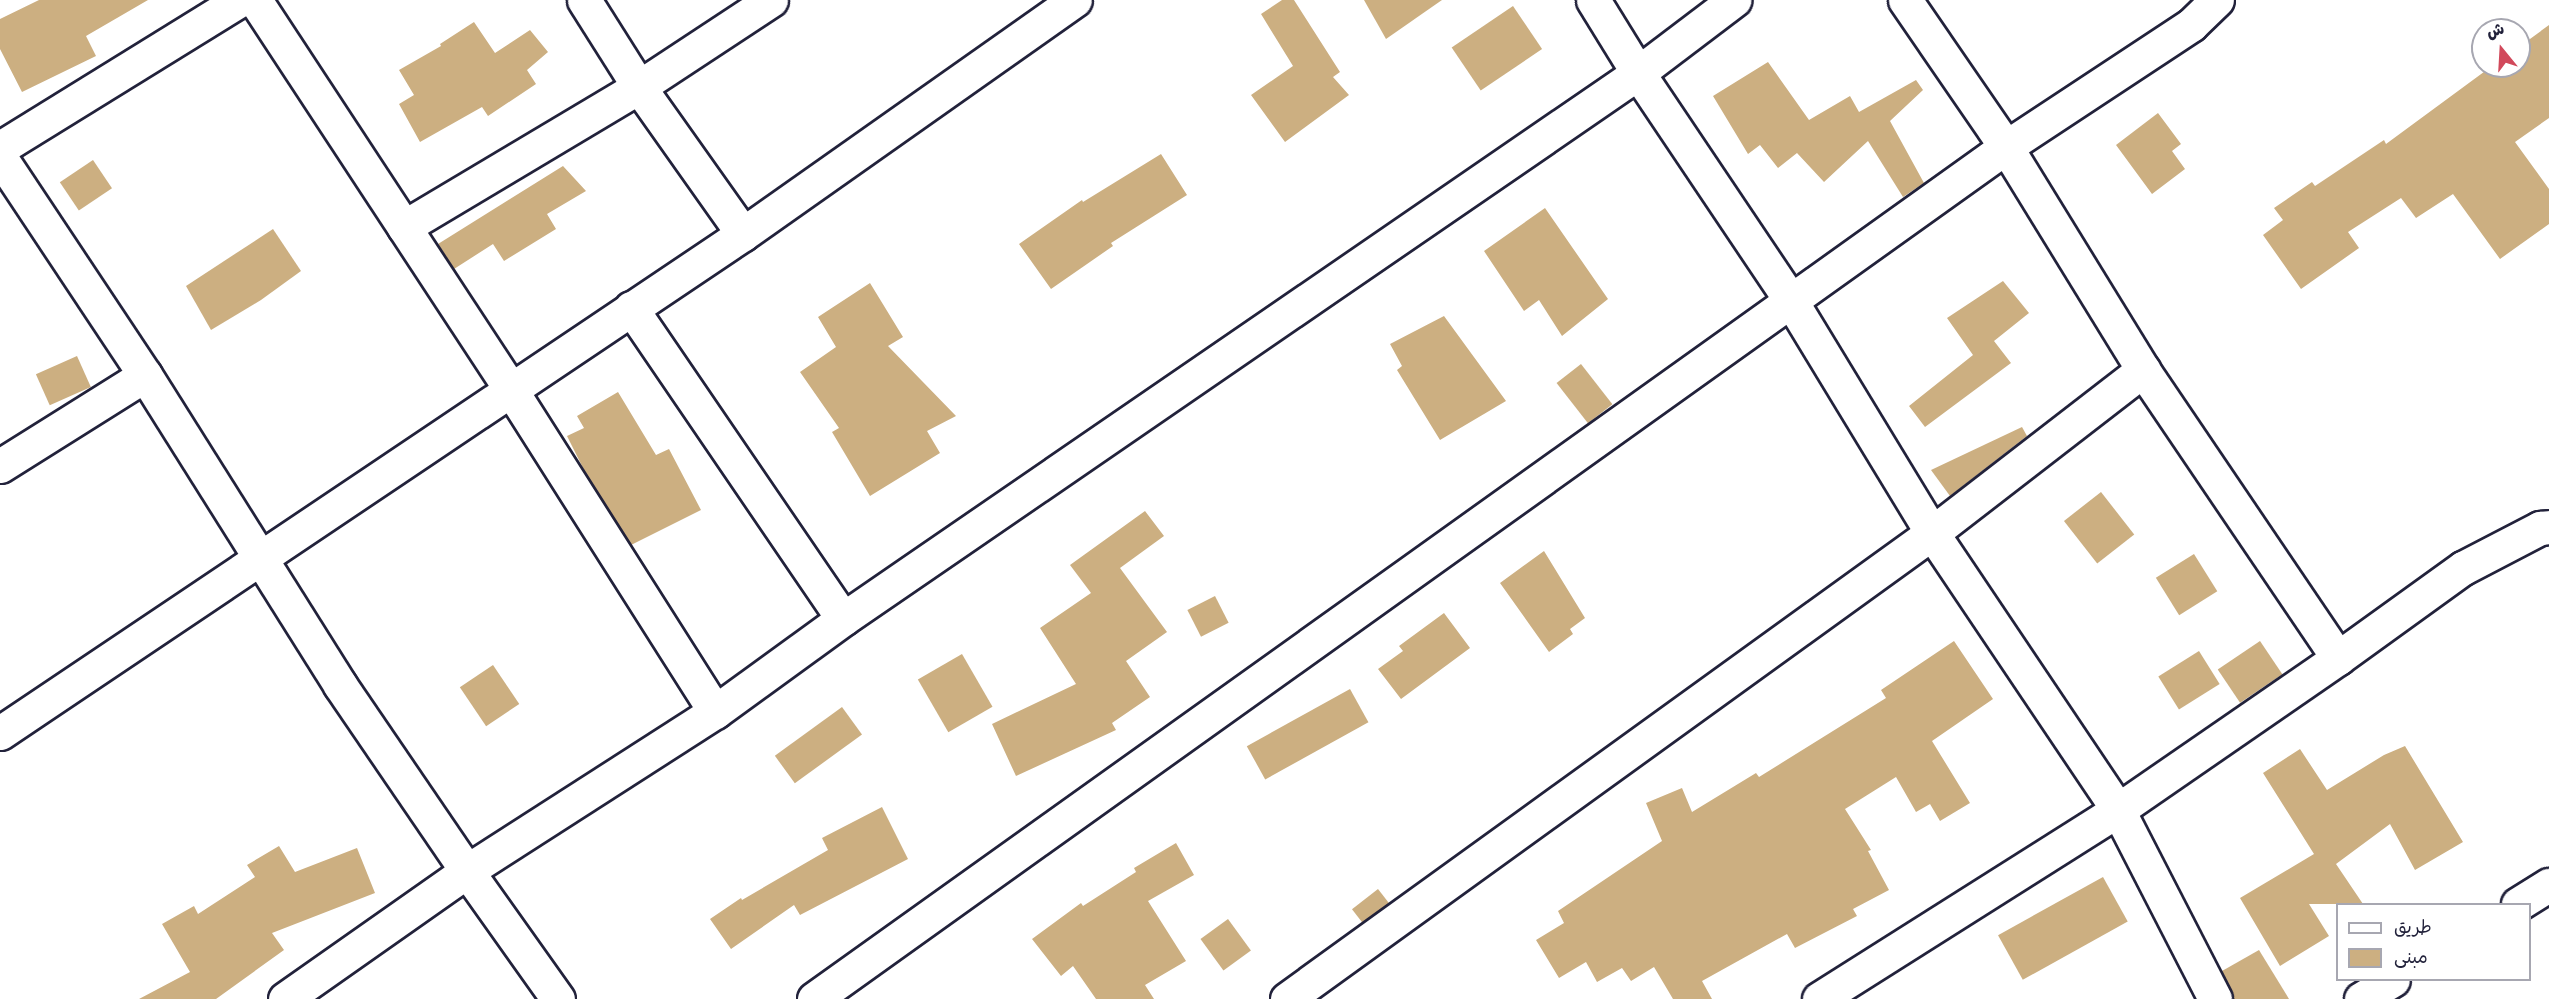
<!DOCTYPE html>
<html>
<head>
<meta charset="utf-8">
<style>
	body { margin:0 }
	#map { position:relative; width:2549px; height:999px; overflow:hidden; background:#fff; font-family:Dekko,"Playpen Sans Arabic",sans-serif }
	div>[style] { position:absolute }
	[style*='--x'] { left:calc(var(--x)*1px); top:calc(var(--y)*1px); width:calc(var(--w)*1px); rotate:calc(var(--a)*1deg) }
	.building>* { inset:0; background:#ccaf81; transform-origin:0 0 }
	.roads { filter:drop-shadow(2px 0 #22223b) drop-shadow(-2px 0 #22223b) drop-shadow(0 2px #22223b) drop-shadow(0 -2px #22223b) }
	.minor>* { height:33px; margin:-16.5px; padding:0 16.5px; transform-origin:16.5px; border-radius:16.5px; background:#fff }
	span { translate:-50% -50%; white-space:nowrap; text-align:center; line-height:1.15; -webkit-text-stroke:6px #fff; paint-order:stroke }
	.legend { position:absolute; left:2336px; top:903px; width:195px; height:78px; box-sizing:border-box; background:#fff; border:2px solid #a7a7b1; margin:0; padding:8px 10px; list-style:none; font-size:18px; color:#22223b }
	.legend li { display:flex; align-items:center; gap:12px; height:30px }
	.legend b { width:30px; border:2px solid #a7a7b1 }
	.north { position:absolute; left:2471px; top:18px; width:60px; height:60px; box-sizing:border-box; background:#fff; border:2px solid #a7a7b1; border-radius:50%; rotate:342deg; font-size:16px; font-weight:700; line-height:24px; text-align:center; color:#22223b }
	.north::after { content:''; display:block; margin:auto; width:21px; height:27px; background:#d1495b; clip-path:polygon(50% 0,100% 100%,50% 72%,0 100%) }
</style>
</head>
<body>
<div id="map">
	<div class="building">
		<i style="clip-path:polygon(39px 0,148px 0,86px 36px,96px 56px,22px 92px,0 49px,0 19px)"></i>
		<i style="clip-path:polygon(1282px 0,1294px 0,1340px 72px,1333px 77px,1349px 95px,1285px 142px,1251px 95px,1293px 66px,1261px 14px)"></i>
		<i style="clip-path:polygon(1364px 0,1442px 0,1386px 39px)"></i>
		<i style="left:1513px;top:6px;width:52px;height:74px;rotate:56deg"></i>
		<i style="clip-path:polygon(474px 22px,495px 53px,530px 30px,548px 52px,527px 70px,536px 84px,488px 116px,482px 107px,420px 142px,399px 104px,414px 95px,399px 70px,441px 46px,440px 44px)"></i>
		<i style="clip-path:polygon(2549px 25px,2549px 118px,2515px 142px,2549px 189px,2549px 224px,2500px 259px,2453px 194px,2416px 218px,2401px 198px,2348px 232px,2359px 248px,2301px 289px,2263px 235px,2283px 220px,2274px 208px,2312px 182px,2315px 186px,2384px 140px,2386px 144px,2492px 66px,2519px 66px,2519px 47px)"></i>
		<i style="clip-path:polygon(1768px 62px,1809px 120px,1850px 96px,1859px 112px,1916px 80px,1923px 90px,1890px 121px,1924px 183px,1903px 197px,1868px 141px,1824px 182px,1797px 153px,1778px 168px,1760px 145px,1748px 154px,1713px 96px)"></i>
		<i style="clip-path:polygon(2158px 113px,2181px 144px,2172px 151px,2185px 169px,2152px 194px,2116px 145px)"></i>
		<i style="clip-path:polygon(1161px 154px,1187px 195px,1111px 243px,1113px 246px,1051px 289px,1019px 244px,1082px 200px,1083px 202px)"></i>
		<i style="left:93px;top:160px;width:34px;height:40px;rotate:56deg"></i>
		<i style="clip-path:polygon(563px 166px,586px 191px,547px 214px,556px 229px,504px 261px,493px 244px,454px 269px,438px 244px)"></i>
		<i style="clip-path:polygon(1545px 208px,1608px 299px,1562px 336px,1539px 300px,1524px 311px,1484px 251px)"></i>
		<i style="clip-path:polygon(273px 229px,301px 271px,261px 300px,211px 330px,186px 286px)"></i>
		<i style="clip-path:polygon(2003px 281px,2029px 313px,1994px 341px,2011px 363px,1925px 427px,1909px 406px,1973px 355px,1947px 318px)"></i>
		<i style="clip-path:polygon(870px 283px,903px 337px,888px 346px,956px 416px,927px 431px,940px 453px,870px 496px,832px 432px,839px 428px,800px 372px,836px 347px,818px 317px)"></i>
		<i style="clip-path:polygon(1444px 316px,1506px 401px,1440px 440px,1397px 370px,1402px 366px,1390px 344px)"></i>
		<i style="left:77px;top:356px;width:34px;height:45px;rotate:66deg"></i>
		<i style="left:1581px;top:364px;width:51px;height:31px;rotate:52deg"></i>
		<i style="clip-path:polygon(618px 392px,656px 455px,669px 449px,701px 510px,631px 545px,585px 472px,567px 436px,584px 428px,577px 416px)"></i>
		<i style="clip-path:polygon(2022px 427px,2027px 436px,1950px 496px,1931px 470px)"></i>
		<i style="left:2101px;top:492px;width:54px;height:47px;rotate:52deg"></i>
		<i style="clip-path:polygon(1145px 511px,1164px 536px,1120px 568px,1167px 632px,1126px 661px,1150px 697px,1112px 723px,1116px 730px,1016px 776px,992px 724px,1076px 684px,1040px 628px,1091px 593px,1070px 565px)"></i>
		<i style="clip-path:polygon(1544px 551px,1585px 618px,1570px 629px,1573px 634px,1549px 652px,1500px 583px)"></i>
		<i style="left:2194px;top:554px;width:44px;height:45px;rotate:58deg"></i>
		<i style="left:1215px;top:596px;width:30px;height:31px;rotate:63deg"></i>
		<i style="clip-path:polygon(1444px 613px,1470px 648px,1401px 699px,1378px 669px,1403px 651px,1399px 646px)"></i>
		<i style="clip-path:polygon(1954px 641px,1993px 699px,1932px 741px,1970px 803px,1940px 821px,1930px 804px,1916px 812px,1896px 777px,1845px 809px,1871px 850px,1868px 851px,1889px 890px,1853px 909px,1857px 916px,1795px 948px,1787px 934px,1702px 981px,1712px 999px,1673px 999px,1654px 967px,1631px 981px,1622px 968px,1597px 982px,1586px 962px,1559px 978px,1536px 940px,1564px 923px,1558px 911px,1662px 841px,1646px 803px,1682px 788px,1692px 812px,1756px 773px,1759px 777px,1886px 698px,1881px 690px)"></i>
		<i style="left:2260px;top:641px;width:40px;height:51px;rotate:56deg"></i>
		<i style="left:2199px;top:651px;width:39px;height:48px;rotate:58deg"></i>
		<i style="left:962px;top:654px;width:61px;height:51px;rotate:60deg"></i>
		<i style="left:493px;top:665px;width:47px;height:40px;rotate:56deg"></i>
		<i style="left:1350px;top:689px;width:38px;height:118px;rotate:61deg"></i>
		<i style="left:842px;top:707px;width:34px;height:83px;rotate:54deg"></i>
		<i style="clip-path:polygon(2405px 746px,2463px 842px,2415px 870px,2390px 824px,2336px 864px,2363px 904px,2309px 904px,2329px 936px,2280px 966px,2240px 898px,2314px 854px,2263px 773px,2300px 749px,2327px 790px,2384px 755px)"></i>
		<i style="clip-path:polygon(882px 807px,908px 859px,800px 915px,794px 905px,731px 949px,710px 919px,741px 898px,742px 900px,828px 850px,822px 838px)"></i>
		<i style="clip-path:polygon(1176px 843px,1194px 875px,1148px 901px,1186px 961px,1145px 985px,1154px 999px,1096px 999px,1073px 966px,1061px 976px,1032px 939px,1081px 903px,1083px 906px,1136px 872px,1134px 868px)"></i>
		<i style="clip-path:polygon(279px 846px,295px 872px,357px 848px,375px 893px,272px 933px,284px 950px,216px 999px,139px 999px,190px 972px,162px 924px,194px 906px,198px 914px,255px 877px,247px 865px)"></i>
		<i style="left:2103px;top:877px;width:51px;height:120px;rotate:61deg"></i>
		<i style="left:1378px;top:889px;width:18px;height:33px;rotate:52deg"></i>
		<i style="left:1228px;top:919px;width:39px;height:34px;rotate:54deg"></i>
		<i style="clip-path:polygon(2259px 950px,2289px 999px,2234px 999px,2222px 971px)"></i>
	</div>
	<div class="roads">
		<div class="minor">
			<i style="--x:255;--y:0;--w:467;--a:56.7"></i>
			<i style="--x:511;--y:390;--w:381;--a:57.6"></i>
			<i style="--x:584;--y:0;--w:103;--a:57.7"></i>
			<i style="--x:639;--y:87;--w:180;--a:54.7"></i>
			<i style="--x:1593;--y:0;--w:86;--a:58.3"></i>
			<i style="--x:1638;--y:73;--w:275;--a:56.1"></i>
			<i style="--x:1791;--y:301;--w:271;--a:58.7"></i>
			<i style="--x:1932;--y:533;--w:334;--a:56.1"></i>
			<i style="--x:2118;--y:810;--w:212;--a:62.8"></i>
			<i style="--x:1905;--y:0;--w:178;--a:55.5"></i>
			<i style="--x:2006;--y:147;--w:262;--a:58.4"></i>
			<i style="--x:2143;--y:370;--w:348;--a:55.9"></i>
			<i style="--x:0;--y:148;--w:282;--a:-31.7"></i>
			<i style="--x:0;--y:157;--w:262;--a:56.4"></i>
			<i style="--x:145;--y:375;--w:366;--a:57.8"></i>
			<i style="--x:340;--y:685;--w:225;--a:55.7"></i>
			<i style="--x:467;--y:871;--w:157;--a:54.6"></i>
			<i style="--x:404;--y:227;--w:274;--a:-30.8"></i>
			<i style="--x:639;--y:87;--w:158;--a:-33.4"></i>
			<i style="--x:631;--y:308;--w:376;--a:55.7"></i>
			<i style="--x:0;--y:466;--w:171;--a:-32.1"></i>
			<i style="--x:0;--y:733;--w:895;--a:-33.89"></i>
			<i style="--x:743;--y:234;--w:406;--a:-35.2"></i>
			<i style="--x:2518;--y:904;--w:36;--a:-32"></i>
			<i style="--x:285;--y:999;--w:223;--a:-35.1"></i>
			<i style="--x:467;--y:871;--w:295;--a:-32.7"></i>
			<i style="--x:715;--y:712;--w:158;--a:-36"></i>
			<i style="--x:843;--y:619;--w:964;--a:-34.48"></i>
			<i style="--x:1638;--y:73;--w:121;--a:-37.2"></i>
			<i style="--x:814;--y:999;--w:1465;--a:-35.56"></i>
			<i style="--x:2006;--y:147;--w:222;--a:-33.4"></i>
			<i style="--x:2191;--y:25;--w:36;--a:-44"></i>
			<i style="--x:1287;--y:999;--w:796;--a:-35.85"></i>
			<i style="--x:1932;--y:533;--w:267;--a:-37.7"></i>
			<i style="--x:1819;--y:999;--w:354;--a:-32.3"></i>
			<i style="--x:2118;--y:810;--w:267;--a:-34.6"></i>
			<i style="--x:2338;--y:658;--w:154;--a:-35.8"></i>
			<i style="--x:2463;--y:568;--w:87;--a:-27.5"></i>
			<i style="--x:2540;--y:528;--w:9;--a:-6"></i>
			<i style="--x:2361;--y:999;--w:37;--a:-31"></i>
		</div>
	</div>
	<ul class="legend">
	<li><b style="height:8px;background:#fff"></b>طريق</li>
	<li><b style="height:16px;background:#ccaf81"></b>مبنى</li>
	</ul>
	<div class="north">ش</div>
</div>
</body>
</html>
